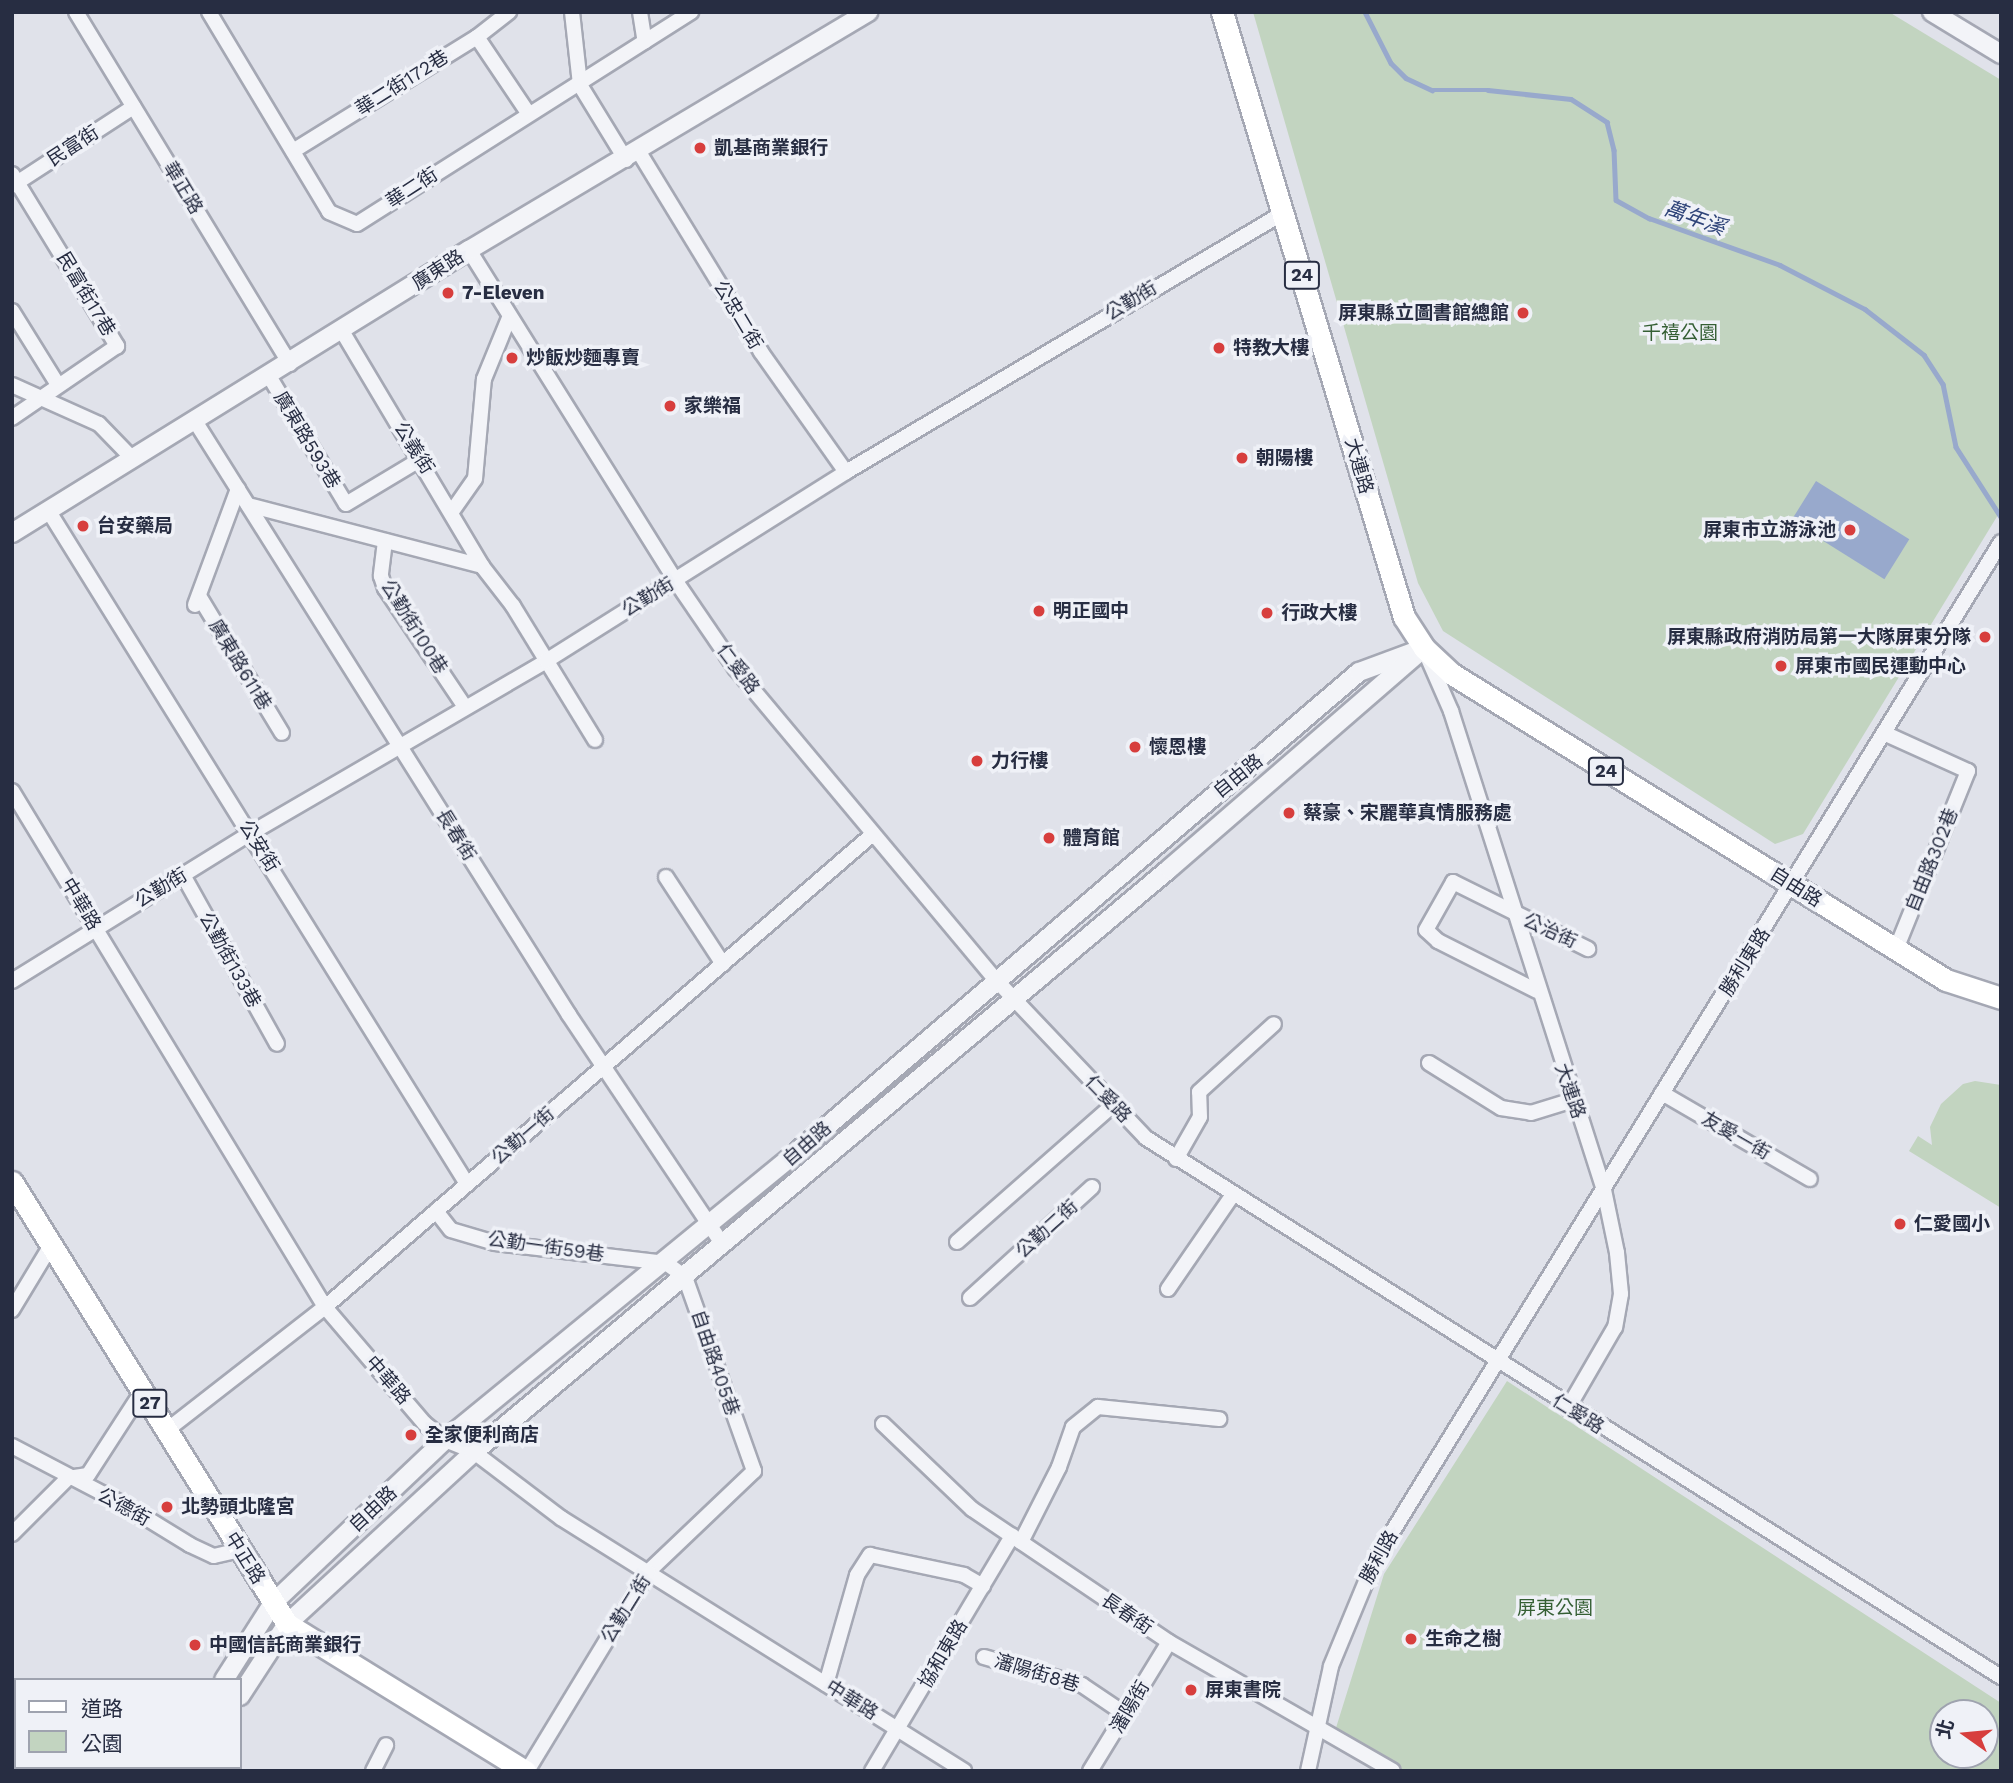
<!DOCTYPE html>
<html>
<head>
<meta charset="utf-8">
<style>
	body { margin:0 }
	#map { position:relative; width:2013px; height:1783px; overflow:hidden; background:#e0e2ea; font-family:"Work Sans","Noto Sans TC",sans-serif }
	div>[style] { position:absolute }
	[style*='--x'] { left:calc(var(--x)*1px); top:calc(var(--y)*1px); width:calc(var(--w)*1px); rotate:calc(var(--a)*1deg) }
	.green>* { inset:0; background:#c2d4c0 }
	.water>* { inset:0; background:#98a9cc; transform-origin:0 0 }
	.stream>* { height:4.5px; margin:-2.25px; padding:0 2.25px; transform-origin:2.25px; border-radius:2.25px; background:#98a9cc }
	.roads { filter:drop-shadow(2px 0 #a5a8b4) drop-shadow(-2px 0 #a5a8b4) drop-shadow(0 2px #a5a8b4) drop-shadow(0 -2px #a5a8b4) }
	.minor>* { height:14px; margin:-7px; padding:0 7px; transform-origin:7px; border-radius:7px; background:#f3f4f8 }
	.tertiary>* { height:18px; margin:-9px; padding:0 9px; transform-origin:9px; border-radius:9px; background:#f3f4f8 }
	.primary>* { height:21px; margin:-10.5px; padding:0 10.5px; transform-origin:10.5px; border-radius:10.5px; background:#fff }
	.dots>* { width:19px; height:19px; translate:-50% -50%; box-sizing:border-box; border:4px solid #eff1f7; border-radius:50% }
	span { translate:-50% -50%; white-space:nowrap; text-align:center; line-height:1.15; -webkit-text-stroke:7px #eff1f7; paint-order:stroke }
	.shield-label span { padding:2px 5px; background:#eff1f7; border:2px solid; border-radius:5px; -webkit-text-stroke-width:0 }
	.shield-label { font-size:18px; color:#272d42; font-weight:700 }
	.street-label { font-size:19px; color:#272d42 }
	.poi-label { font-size:19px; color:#272d42; font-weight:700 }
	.left { translate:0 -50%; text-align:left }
	.right { translate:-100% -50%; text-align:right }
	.park-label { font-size:19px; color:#355f34 }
	.water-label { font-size:21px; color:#2f4479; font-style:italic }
	.frame { position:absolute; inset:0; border:14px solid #272d42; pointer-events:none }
	.legend { position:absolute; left:14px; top:1678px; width:228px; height:91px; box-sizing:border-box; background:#eff1f7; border:2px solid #9fa3af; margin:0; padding:9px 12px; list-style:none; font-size:21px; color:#272d42 }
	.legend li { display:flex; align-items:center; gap:14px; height:35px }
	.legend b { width:35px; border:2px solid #9fa3af }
	.north { position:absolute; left:1929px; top:1699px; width:70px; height:70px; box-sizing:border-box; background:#eff1f7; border:2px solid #9fa3af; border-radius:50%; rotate:285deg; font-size:19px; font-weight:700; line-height:28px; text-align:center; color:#272d42 }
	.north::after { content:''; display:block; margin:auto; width:24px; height:32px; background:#d73e3d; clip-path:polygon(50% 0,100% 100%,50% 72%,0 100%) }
</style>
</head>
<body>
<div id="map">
	<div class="green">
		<i style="clip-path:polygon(1253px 12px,1889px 12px,2001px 80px,2001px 510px,1803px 834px,1775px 844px,1443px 631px,1418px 583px)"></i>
		<i style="clip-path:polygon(1975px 1081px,2001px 1085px,2001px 1208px,1909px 1151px,1918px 1136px,1932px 1145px,1930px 1127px,1941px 1104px,1963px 1084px)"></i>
		<i style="clip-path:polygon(evenodd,1507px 1381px,2001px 1703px,2001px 1771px,1401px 1771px,1335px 1731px,1384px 1574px,1507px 1381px,1943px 1713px,1985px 1713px,1985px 1755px,1943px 1755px,1943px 1713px)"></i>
	</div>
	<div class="water">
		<i style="left:1816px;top:481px;width:110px;height:47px;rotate:32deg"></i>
	</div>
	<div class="stream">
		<i style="--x:1365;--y:12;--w:57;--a:63"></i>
		<i style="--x:1391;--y:63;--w:21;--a:45"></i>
		<i style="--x:1406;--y:78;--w:29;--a:25"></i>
		<i style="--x:1432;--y:90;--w:56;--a:0"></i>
		<i style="--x:1488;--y:90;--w:83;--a:6.2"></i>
		<i style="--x:1571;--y:99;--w:43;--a:32.6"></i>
		<i style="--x:1607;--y:122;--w:29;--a:76"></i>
		<i style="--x:1614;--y:150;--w:50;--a:87.7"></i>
		<i style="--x:1616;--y:200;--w:38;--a:29"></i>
		<i style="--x:1649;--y:218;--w:139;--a:19.7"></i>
		<i style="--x:1780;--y:265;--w:96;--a:27.4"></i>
		<i style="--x:1865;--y:309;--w:75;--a:37.9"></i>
		<i style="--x:1924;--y:355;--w:35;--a:57"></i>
		<i style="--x:1943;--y:384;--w:64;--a:78.3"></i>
		<i style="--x:1956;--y:447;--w:83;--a:57.3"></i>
	</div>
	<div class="roads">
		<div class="minor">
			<i style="--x:76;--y:12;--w:412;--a:58.7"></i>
			<i style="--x:209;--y:12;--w:233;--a:59"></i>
			<i style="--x:329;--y:212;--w:30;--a:23"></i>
			<i style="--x:357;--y:224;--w:396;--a:-32.4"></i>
			<i style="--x:572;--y:12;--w:73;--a:83.7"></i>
			<i style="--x:580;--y:85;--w:88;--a:58.5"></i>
			<i style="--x:640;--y:12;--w:30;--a:81"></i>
			<i style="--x:477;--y:37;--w:92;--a:56.1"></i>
			<i style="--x:293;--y:151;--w:216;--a:-31.8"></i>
			<i style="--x:477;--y:37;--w:41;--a:-38"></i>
			<i style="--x:639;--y:152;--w:234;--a:58.6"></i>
			<i style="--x:761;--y:352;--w:147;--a:54.7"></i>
			<i style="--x:12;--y:174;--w:202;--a:58.6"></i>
			<i style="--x:117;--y:346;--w:127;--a:145.6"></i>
			<i style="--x:12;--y:186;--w:145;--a:-33.1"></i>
			<i style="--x:469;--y:250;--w:389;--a:58"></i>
			<i style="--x:675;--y:580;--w:107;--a:55.7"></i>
			<i style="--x:735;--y:668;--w:410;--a:50.1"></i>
			<i style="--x:998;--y:982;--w:215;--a:46.5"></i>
			<i style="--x:1146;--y:1138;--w:1011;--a:32.23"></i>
			<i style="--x:12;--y:311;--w:87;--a:58.1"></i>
			<i style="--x:342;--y:331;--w:274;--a:59.2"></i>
			<i style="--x:482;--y:566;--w:51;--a:52.2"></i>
			<i style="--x:513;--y:606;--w:157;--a:58.5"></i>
			<i style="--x:269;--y:376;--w:149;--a:59"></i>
			<i style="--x:346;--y:504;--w:87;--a:-31"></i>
			<i style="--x:12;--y:385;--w:95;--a:24.1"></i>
			<i style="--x:99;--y:424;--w:47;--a:45.9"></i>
			<i style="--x:195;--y:421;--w:702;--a:57.8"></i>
			<i style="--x:569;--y:1015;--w:277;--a:56.2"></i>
			<i style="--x:248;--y:505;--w:242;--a:14.6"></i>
			<i style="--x:48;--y:510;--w:794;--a:58.13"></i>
			<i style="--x:453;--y:510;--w:38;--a:-55"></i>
			<i style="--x:475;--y:479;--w:100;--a:-84.9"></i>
			<i style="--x:484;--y:379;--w:66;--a:-67.7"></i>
			<i style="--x:385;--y:541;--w:35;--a:97"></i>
			<i style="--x:381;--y:576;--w:13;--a:72"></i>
			<i style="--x:385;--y:588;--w:143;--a:56.1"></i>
			<i style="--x:199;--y:596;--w:160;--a:58.8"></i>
			<i style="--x:195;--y:605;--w:124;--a:-69.7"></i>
			<i style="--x:1427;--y:656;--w:60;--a:66.4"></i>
			<i style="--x:1451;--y:711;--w:503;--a:72.29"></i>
			<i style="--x:1604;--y:1190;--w:64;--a:78.3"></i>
			<i style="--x:1617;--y:1253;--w:41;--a:84.4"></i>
			<i style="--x:1621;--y:1294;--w:34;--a:100"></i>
			<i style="--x:1615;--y:1327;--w:94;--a:120.1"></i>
			<i style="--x:1886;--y:734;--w:90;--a:24.3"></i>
			<i style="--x:1968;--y:771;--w:192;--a:112"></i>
			<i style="--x:12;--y:791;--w:604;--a:58.76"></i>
			<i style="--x:325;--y:1307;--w:153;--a:49.5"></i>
			<i style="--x:424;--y:1423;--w:27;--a:39"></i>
			<i style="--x:445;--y:1440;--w:31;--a:22"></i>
			<i style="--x:474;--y:1452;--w:109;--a:37.2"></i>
			<i style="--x:561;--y:1518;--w:476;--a:32.1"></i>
			<i style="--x:183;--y:875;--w:193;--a:60.9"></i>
			<i style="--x:666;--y:877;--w:104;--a:56.8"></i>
			<i style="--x:12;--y:981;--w:281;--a:-31.8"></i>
			<i style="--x:251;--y:833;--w:341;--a:-30.2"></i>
			<i style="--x:546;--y:661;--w:355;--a:-32.2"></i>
			<i style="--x:846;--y:472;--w:508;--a:-30.65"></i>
			<i style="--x:1537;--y:991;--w:111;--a:-153.2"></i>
			<i style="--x:1438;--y:941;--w:16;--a:-137"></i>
			<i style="--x:1426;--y:930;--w:55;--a:-60.6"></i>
			<i style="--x:1453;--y:882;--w:151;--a:26.4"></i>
			<i style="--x:1429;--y:1063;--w:85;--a:32"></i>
			<i style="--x:1501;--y:1108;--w:30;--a:9"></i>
			<i style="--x:1531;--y:1113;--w:44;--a:-17.2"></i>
			<i style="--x:1662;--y:1093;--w:171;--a:30.2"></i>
			<i style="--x:1176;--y:1159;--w:48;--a:-60.3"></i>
			<i style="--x:1200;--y:1117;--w:25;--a:-92"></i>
			<i style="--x:1199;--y:1092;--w:101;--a:-42.2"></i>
			<i style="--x:436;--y:1211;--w:24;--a:52"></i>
			<i style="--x:451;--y:1230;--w:46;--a:16.5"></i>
			<i style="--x:495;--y:1243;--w:172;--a:6.7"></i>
			<i style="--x:666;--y:1263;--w:24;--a:36"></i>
			<i style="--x:685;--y:1277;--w:206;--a:70.4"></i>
			<i style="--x:754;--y:1471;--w:146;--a:136.4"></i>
			<i style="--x:648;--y:1572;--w:233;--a:121.3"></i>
			<i style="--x:957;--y:1242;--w:208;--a:-41.3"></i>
			<i style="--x:1168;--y:1289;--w:113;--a:-55.5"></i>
			<i style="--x:970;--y:1298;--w:165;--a:-42.3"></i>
			<i style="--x:12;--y:1310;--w:74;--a:-58.9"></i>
			<i style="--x:883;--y:1424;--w:123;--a:43.7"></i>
			<i style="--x:972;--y:1509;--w:48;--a:34"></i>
			<i style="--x:1012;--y:1536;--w:189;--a:34"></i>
			<i style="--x:1169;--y:1642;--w:258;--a:29.9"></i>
			<i style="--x:167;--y:1430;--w:200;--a:-37.9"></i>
			<i style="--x:325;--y:1307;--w:724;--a:-40.8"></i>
			<i style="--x:12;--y:1446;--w:127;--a:27.6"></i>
			<i style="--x:125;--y:1505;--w:76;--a:31.6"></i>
			<i style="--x:190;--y:1545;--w:26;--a:25"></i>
			<i style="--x:214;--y:1556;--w:26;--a:-13"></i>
			<i style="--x:12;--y:1534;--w:79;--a:-45"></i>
			<i style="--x:68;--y:1478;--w:20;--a:-9"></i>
			<i style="--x:88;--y:1475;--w:101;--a:-57.1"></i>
			<i style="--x:1021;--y:1542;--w:84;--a:-63.1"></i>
			<i style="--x:1059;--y:1467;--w:42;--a:-70.7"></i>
			<i style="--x:1073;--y:1427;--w:32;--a:-39"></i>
			<i style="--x:1098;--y:1407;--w:122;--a:5.7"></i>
			<i style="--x:984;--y:1657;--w:102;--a:15.9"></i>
			<i style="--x:1082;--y:1685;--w:52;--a:34"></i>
			<i style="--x:826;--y:1684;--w:113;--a:-74.1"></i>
			<i style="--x:857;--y:1575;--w:24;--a:-57"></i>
			<i style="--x:870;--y:1555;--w:96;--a:12"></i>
			<i style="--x:964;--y:1575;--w:22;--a:30"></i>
			<i style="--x:373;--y:1771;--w:29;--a:-63"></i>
			<i style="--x:872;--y:1771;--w:274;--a:-59.2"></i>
			<i style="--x:1090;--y:1771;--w:151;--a:-58.5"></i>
			<i style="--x:1308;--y:1771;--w:107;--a:-77.6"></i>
			<i style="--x:1331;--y:1666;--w:115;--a:-67.5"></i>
			<i style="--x:1375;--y:1560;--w:1195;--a:-58.41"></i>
		</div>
		<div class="tertiary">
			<i style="--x:1932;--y:12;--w:81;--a:31.3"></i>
			<i style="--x:12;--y:533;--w:538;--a:-31.77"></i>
			<i style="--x:469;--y:250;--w:465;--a:-30.8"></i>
			<i style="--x:224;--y:1680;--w:91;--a:-57.5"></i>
			<i style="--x:273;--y:1603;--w:237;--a:-43.5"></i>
			<i style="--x:445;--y:1440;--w:447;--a:-39.3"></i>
			<i style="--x:791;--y:1157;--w:747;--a:-40.49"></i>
			<i style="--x:1359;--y:672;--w:69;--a:-20.3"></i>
			<i style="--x:240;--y:1696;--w:86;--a:-56.9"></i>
			<i style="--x:287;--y:1624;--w:254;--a:-42.6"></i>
			<i style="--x:474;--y:1452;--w:907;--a:-39.99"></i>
			<i style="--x:1169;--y:869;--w:327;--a:-40.9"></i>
			<i style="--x:165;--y:1771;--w:4;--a:-63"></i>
			<i style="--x:191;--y:1771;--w:4;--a:-63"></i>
		</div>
		<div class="primary">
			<i style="--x:1222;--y:12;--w:632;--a:73.26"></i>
			<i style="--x:1404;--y:617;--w:37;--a:57"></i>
			<i style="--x:1424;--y:648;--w:38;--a:43"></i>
			<i style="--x:1452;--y:674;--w:581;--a:31.78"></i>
			<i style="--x:1946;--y:980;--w:58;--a:18.1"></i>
			<i style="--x:12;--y:1182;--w:521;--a:58.11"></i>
			<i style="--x:287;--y:1624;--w:280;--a:31.7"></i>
		</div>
	</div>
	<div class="dots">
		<i style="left:700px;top:148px;background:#d73e3d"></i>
		<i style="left:448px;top:293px;background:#d73e3d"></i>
		<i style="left:1523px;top:313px;background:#d73e3d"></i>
		<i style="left:1219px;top:348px;background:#d73e3d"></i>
		<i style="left:512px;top:358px;background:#d73e3d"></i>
		<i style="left:670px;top:406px;background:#d73e3d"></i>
		<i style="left:1242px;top:458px;background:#d73e3d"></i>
		<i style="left:83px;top:526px;background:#d73e3d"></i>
		<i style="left:1850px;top:530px;background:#d73e3d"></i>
		<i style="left:1039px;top:611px;background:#d73e3d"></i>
		<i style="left:1267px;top:613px;background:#d73e3d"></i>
		<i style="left:1985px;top:637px;background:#d73e3d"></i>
		<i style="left:1781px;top:666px;background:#d73e3d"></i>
		<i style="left:1135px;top:747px;background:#d73e3d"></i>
		<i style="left:977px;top:761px;background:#d73e3d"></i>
		<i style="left:1289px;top:813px;background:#d73e3d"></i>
		<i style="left:1049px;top:838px;background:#d73e3d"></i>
		<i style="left:1900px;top:1224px;background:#d73e3d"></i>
		<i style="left:411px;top:1435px;background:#d73e3d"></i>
		<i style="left:167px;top:1507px;background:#d73e3d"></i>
		<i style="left:1411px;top:1639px;background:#d73e3d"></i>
		<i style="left:195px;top:1645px;background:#d73e3d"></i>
		<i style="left:1191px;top:1690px;background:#d73e3d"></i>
	</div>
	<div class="shield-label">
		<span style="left:1302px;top:275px">24</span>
		<span style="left:1606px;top:771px">24</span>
		<span style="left:150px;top:1403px">27</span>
	</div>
	<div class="street-label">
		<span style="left:402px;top:83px;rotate:-32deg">華二街172巷</span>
		<span style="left:73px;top:146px;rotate:-33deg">民富街</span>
		<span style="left:183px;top:188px;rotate:59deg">華正路</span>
		<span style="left:412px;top:188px;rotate:-33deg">華二街</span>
		<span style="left:438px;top:270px;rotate:-33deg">廣東路</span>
		<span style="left:86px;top:294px;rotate:59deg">民富街17巷</span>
		<span style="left:1131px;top:301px;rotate:-31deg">公勤街</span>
		<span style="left:738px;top:315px;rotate:59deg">公忠二街</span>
		<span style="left:307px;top:440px;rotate:59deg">廣東路593巷</span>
		<span style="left:414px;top:448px;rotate:58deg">公義街</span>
		<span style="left:1359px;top:466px;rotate:74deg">大連路</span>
		<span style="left:648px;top:597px;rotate:-31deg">公勤街</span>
		<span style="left:414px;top:627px;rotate:58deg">公勤街100巷</span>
		<span style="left:240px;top:665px;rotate:59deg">廣東路611巷</span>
		<span style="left:738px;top:669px;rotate:53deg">仁愛路</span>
		<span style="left:1238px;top:776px;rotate:-39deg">自由路</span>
		<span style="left:456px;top:835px;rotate:58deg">長春街</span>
		<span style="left:259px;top:846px;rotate:58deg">公安街</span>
		<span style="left:1932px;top:860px;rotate:-68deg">自由路302巷</span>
		<span style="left:1796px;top:887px;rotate:32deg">自由路</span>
		<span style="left:161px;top:888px;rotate:-31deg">公勤街</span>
		<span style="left:81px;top:904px;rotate:59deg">中華路</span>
		<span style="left:1550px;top:931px;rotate:25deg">公治街</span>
		<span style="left:230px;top:960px;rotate:61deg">公勤街133巷</span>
		<span style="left:1745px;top:962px;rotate:-58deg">勝利東路</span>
		<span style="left:1570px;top:1091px;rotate:71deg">大連路</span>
		<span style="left:1108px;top:1099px;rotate:46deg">仁愛路</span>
		<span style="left:523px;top:1136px;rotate:-41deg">公勤一街</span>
		<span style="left:1736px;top:1136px;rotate:30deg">友愛一街</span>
		<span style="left:807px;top:1144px;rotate:-41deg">自由路</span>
		<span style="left:1047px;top:1229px;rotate:-42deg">公勤二街</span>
		<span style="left:546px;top:1247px;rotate:8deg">公勤一街59巷</span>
		<span style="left:715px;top:1363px;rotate:71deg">自由路405巷</span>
		<span style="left:388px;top:1380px;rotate:49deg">中華路</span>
		<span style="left:1578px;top:1414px;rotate:32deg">仁愛路</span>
		<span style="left:124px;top:1507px;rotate:29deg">公德街</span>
		<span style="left:373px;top:1509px;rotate:-43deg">自由路</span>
		<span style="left:1379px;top:1557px;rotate:-61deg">勝利路</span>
		<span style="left:245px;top:1558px;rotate:58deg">中正路</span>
		<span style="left:626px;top:1609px;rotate:-58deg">公勤二街</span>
		<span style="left:1127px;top:1614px;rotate:34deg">長春街</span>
		<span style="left:943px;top:1654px;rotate:-59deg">協和東路</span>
		<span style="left:1037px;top:1673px;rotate:17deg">瀋陽街8巷</span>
		<span style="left:852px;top:1700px;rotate:32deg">中華路</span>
		<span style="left:1130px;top:1707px;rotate:-59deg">瀋陽街</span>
	</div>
	<div class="poi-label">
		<span class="left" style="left:714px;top:148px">凱基商業銀行</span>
		<span class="left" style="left:462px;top:293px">7-Eleven</span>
		<span class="right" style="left:1509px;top:313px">屏東縣立圖書館總館</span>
		<span class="left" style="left:1233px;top:348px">特教大樓</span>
		<span class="left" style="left:526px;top:358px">炒飯炒麵專賣</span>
		<span class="left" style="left:684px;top:406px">家樂福</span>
		<span class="left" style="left:1256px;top:458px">朝陽樓</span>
		<span class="left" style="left:97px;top:526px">台安藥局</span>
		<span class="right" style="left:1836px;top:530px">屏東市立游泳池</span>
		<span class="left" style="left:1053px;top:611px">明正國中</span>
		<span class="left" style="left:1281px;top:613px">行政大樓</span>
		<span class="right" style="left:1971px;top:637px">屏東縣政府消防局第一大隊屏東分隊</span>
		<span class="left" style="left:1795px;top:666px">屏東市國民運動中心</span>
		<span class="left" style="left:1149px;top:747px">懷恩樓</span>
		<span class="left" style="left:991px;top:761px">力行樓</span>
		<span class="left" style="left:1303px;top:813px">蔡豪、宋麗華真情服務處</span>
		<span class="left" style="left:1063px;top:838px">體育館</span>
		<span class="left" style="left:1914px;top:1224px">仁愛國小</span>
		<span class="left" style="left:425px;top:1435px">全家便利商店</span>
		<span class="left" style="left:181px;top:1507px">北勢頭北隆宮</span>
		<span class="left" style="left:1425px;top:1639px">生命之樹</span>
		<span class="left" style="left:209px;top:1645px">中國信託商業銀行</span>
		<span class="left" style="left:1205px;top:1690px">屏東書院</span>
	</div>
	<div class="park-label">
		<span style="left:1680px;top:333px">千禧公園</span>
		<span style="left:1555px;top:1608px">屏東公園</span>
	</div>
	<div class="water-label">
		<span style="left:1695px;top:218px;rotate:20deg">萬年溪</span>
	</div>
	<div class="frame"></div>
	<ul class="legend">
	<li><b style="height:9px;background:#fff"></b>道路</li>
	<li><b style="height:19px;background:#c2d4c0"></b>公園</li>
	</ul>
	<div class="north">北</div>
</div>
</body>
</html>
